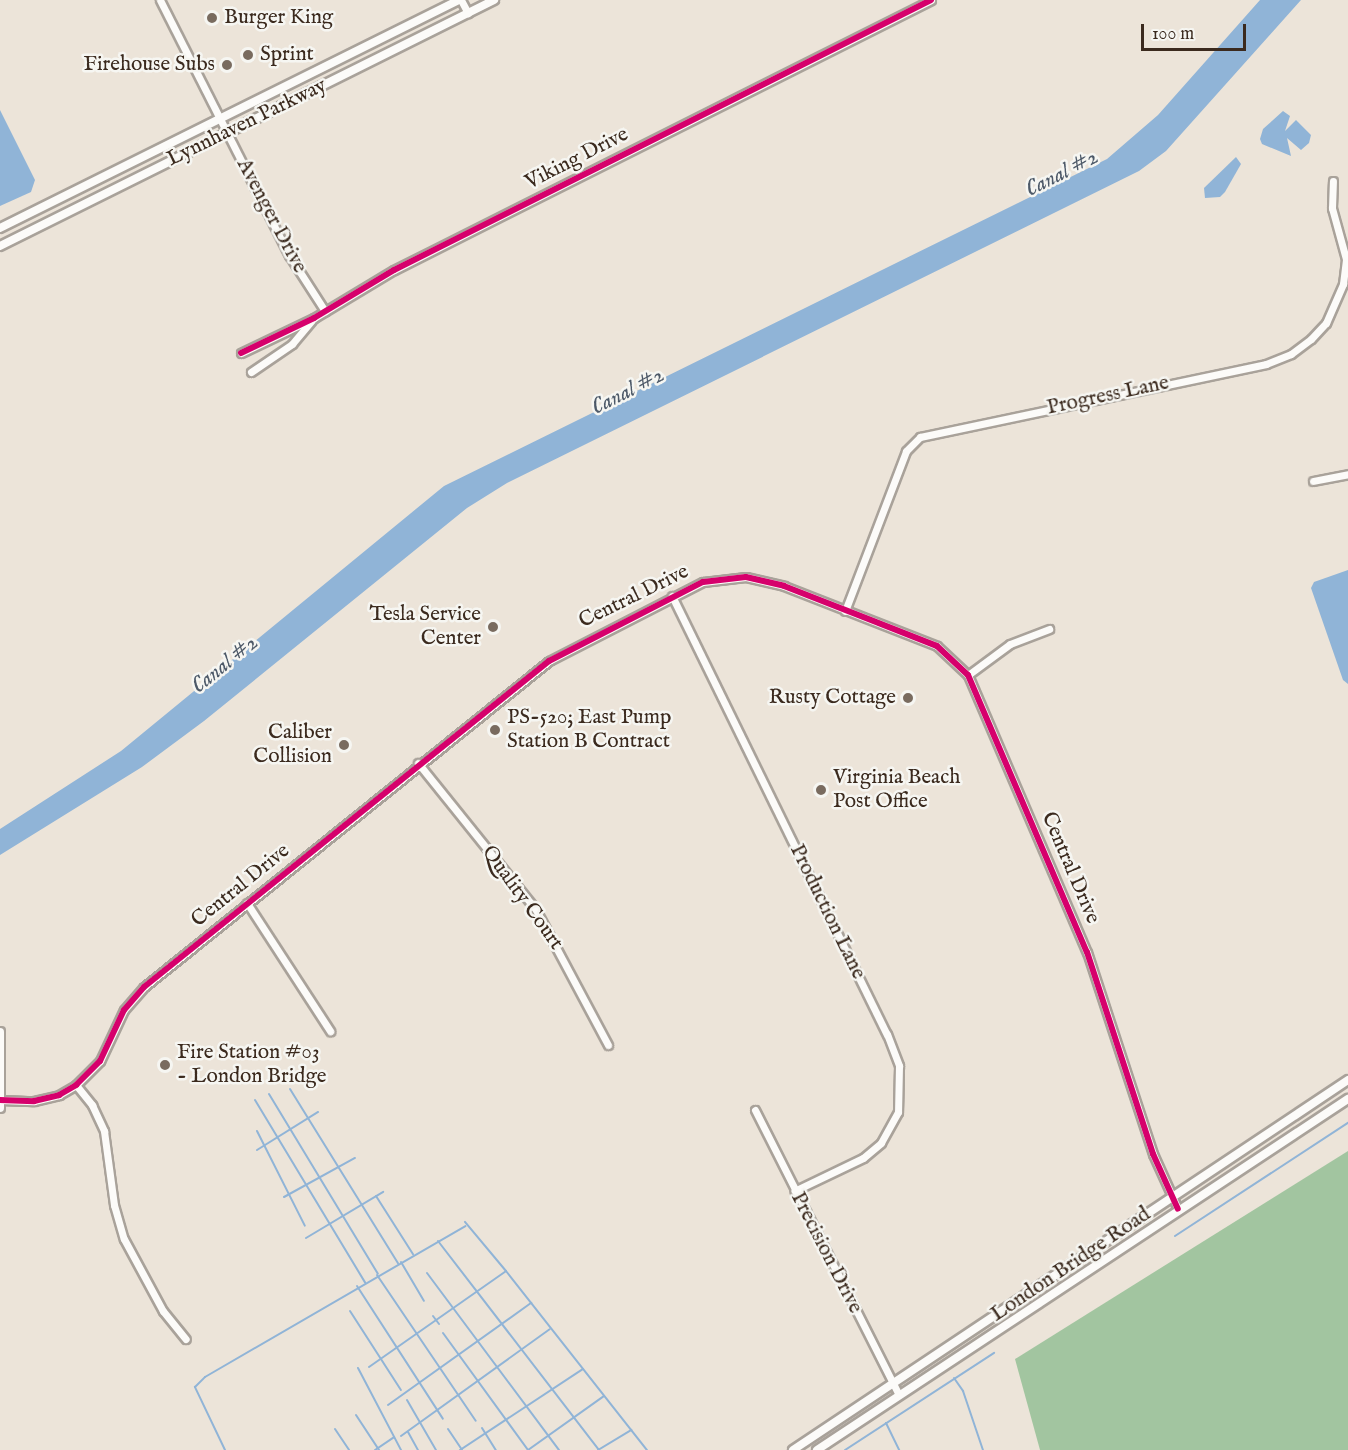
<!DOCTYPE html>
<html>
<head>
<meta charset="utf-8">
<style>
	body { margin:0 }
	#map { position:relative; width:1348px; height:1450px; overflow:hidden; background:#ece4d9; font-family:"IM FELL English",serif }
	div>[style] { position:absolute }
	[style*='--x'] { left:calc(var(--x)*1px); top:calc(var(--y)*1px); width:calc(var(--w)*1px); rotate:calc(var(--a)*1deg) }
	.forest>* { inset:0; background:#a2c5a0 }
	.water>* { inset:0; background:#90b4d7 }
	.stream>* { height:2px; margin:-1px; padding:0 1px; transform-origin:1px; border-radius:1px; background:#90b4d7 }
	.roads { filter:drop-shadow(2px 0 #a9a29a) drop-shadow(-2px 0 #a9a29a) drop-shadow(0 2px #a9a29a) drop-shadow(0 -2px #a9a29a) }
	.minor>* { height:7px; margin:-3.5px; padding:0 3.5px; transform-origin:3.5px; border-radius:3.5px; background:#fcfbf9 }
	.major>* { height:8px; margin:-4px; padding:0 4px; transform-origin:4px; border-radius:4px; background:#fcfbf9 }
	.cycleway>* { height:6px; margin:-3px; padding:0 3px; transform-origin:3px; border-radius:3px; background:#d6006c }
	.dots>* { width:16px; height:16px; translate:-50% -50%; box-sizing:border-box; border:3px solid #f6f6f2; border-radius:50% }
	span { translate:-50% -50%; white-space:nowrap; text-align:center; line-height:1.15; -webkit-text-stroke:5px #f6f6f2; paint-order:stroke }
	.poi-label { font-size:21px; color:#3b2a1e }
	.left { translate:0 -50%; text-align:left }
	.right { translate:-100% -50%; text-align:right }
	.street-label { font-size:21px; color:#3b2a1e }
	.water-label { font-size:22px; color:#4d5968; font-style:italic }
	.scale { position:absolute; left:1141px; top:24px; width:105px; height:27px; box-sizing:border-box; border:3px solid #3b2a1e; border-top:0; padding-left:8px; font-size:18px; line-height:21px; white-space:nowrap; color:#3b2a1e; -webkit-text-stroke:4px #f6f6f2; paint-order:stroke }
</style>
</head>
<body>
<div id="map">
	<div class="forest">
		<i style="clip-path:polygon(1348px 1151px,1348px 1450px,1040px 1450px,1015px 1359px)"></i>
	</div>
	<div class="water">
		<i style="clip-path:polygon(1260px 0,1301px 0,1166px 151px,1139px 171px,507px 483px,467px 508px,204px 721px,142px 767px,0 855px,0 829px,121px 751px,444px 486px,1107px 159px,1158px 115px)"></i>
		<i style="clip-path:polygon(0 110px,35px 180px,31px 192px,0 206px)"></i>
		<i style="clip-path:polygon(1283px 111px,1290px 116px,1285px 131px,1296px 120px,1311px 135px,1309px 143px,1301px 150px,1287px 138px,1291px 156px,1262px 144px,1260px 139px,1263px 129px)"></i>
		<i style="clip-path:polygon(1236px 157px,1241px 164px,1225px 192px,1220px 197px,1205px 198px,1204px 188px)"></i>
		<i style="clip-path:polygon(1348px 570px,1348px 684px,1343px 680px,1311px 588px,1314px 582px)"></i>
	</div>
	<div class="stream">
		<i style="--x:290;--y:1089;--w:205;--a:58.2"></i>
		<i style="--x:269;--y:1094;--w:210;--a:58.8"></i>
		<i style="--x:255;--y:1100;--w:213;--a:58.9"></i>
		<i style="--x:257;--y:1131;--w:106;--a:63.2"></i>
		<i style="--x:257;--y:1150;--w:72;--a:-31.9"></i>
		<i style="--x:376;--y:1196;--w:69;--a:57.5"></i>
		<i style="--x:284;--y:1197;--w:81;--a:-28.8"></i>
		<i style="--x:1175;--y:1236;--w:207;--a:-33.2"></i>
		<i style="--x:306;--y:1238;--w:90;--a:-30.9"></i>
		<i style="--x:438;--y:1241;--w:264;--a:52.4"></i>
		<i style="--x:401;--y:1262;--w:45;--a:59.5"></i>
		<i style="--x:506;--y:1271;--w:228;--a:51.8"></i>
		<i style="--x:427;--y:1273;--w:221;--a:53.3"></i>
		<i style="--x:377;--y:1275;--w:176;--a:55.9"></i>
		<i style="--x:357;--y:1286;--w:158;--a:57.1"></i>
		<i style="--x:350;--y:1311;--w:94;--a:57.2"></i>
		<i style="--x:433;--y:1316;--w:10;--a:53"></i>
		<i style="--x:443;--y:1333;--w:145;--a:54"></i>
		<i style="--x:528;--y:1450;--w:93;--a:-35.4"></i>
		<i style="--x:369;--y:1367;--w:167;--a:-35"></i>
		<i style="--x:506;--y:1271;--w:64;--a:-129.9"></i>
		<i style="--x:358;--y:1368;--w:93;--a:62.3"></i>
		<i style="--x:954;--y:1378;--w:16;--a:55"></i>
		<i style="--x:963;--y:1391;--w:62;--a:71.3"></i>
		<i style="--x:407;--y:1400;--w:58;--a:59.9"></i>
		<i style="--x:388;--y:1405;--w:176;--a:-35.5"></i>
		<i style="--x:356;--y:1415;--w:42;--a:56.7"></i>
		<i style="--x:886;--y:1423;--w:30;--a:64"></i>
		<i style="--x:482;--y:1428;--w:26;--a:58"></i>
		<i style="--x:335;--y:1429;--w:25;--a:56"></i>
		<i style="--x:448;--y:1429;--w:25;--a:56"></i>
		<i style="--x:408;--y:1432;--w:21;--a:61"></i>
		<i style="--x:401;--y:1436;--w:183;--a:-35.7"></i>
		<i style="--x:225;--y:1450;--w:70;--a:-115.5"></i>
		<i style="--x:195;--y:1387;--w:14;--a:-45"></i>
		<i style="--x:205;--y:1377;--w:301;--a:-30.1"></i>
		<i style="--x:375;--y:1450;--w:23;--a:-34"></i>
		<i style="--x:460;--y:1450;--w:147;--a:-33.4"></i>
		<i style="--x:598;--y:1450;--w:39;--a:-31"></i>
		<i style="--x:845;--y:1450;--w:178;--a:-33.1"></i>
	</div>
	<div class="roads">
		<div class="minor">
			<i style="--x:160;--y:0;--w:286;--a:63.2"></i>
			<i style="--x:289;--y:255;--w:67;--a:57.3"></i>
			<i style="--x:461;--y:0;--w:15;--a:62"></i>
			<i style="--x:241;--y:353;--w:81;--a:-25.6"></i>
			<i style="--x:314;--y:318;--w:93;--a:-31"></i>
			<i style="--x:394;--y:270;--w:601;--a:-26.69"></i>
			<i style="--x:251;--y:372;--w:50;--a:-34.3"></i>
			<i style="--x:292;--y:344;--w:31;--a:-50"></i>
			<i style="--x:1313;--y:481;--w:36;--a:-11"></i>
			<i style="--x:672;--y:596;--w:488;--a:63.9"></i>
			<i style="--x:887;--y:1034;--w:34;--a:69"></i>
			<i style="--x:899;--y:1066;--w:46;--a:91.2"></i>
			<i style="--x:898;--y:1112;--w:35;--a:119"></i>
			<i style="--x:881;--y:1143;--w:23;--a:140"></i>
			<i style="--x:863;--y:1158;--w:76;--a:154.4"></i>
			<i style="--x:845;--y:611;--w:171;--a:-69.1"></i>
			<i style="--x:906;--y:451;--w:20;--a:-45"></i>
			<i style="--x:920;--y:437;--w:354;--a:-11.9"></i>
			<i style="--x:1266;--y:364;--w:27;--a:-22"></i>
			<i style="--x:1291;--y:354;--w:25;--a:-37"></i>
			<i style="--x:1311;--y:339;--w:22;--a:-47"></i>
			<i style="--x:1326;--y:323;--w:43;--a:-66.4"></i>
			<i style="--x:1343;--y:284;--w:25;--a:-83"></i>
			<i style="--x:1346;--y:259;--w:53;--a:-105.4"></i>
			<i style="--x:1332;--y:208;--w:27;--a:-88"></i>
			<i style="--x:968;--y:675;--w:52;--a:-36.4"></i>
			<i style="--x:1010;--y:644;--w:42;--a:-21"></i>
			<i style="--x:418;--y:763;--w:189;--a:51.2"></i>
			<i style="--x:536;--y:910;--w:153;--a:61.9"></i>
			<i style="--x:247;--y:903;--w:153;--a:57"></i>
			<i style="--x:76;--y:1085;--w:26;--a:51"></i>
			<i style="--x:92;--y:1105;--w:29;--a:65"></i>
			<i style="--x:104;--y:1131;--w:75;--a:82.3"></i>
			<i style="--x:114;--y:1205;--w:35;--a:74"></i>
			<i style="--x:124;--y:1239;--w:82;--a:61.6"></i>
			<i style="--x:163;--y:1311;--w:36;--a:51"></i>
			<i style="--x:0;--y:1100;--w:34;--a:2"></i>
			<i style="--x:34;--y:1101;--w:26;--a:-13"></i>
			<i style="--x:59;--y:1095;--w:20;--a:-30"></i>
			<i style="--x:76;--y:1085;--w:34;--a:-45"></i>
			<i style="--x:100;--y:1061;--w:56;--a:-64.8"></i>
			<i style="--x:124;--y:1010;--w:30;--a:-49"></i>
			<i style="--x:144;--y:987;--w:520;--a:-38.83"></i>
			<i style="--x:549;--y:661;--w:173;--a:-27.2"></i>
			<i style="--x:703;--y:582;--w:43;--a:-6.6"></i>
			<i style="--x:746;--y:577;--w:39;--a:13"></i>
			<i style="--x:784;--y:586;--w:164;--a:21.4"></i>
			<i style="--x:937;--y:646;--w:42;--a:43.1"></i>
			<i style="--x:968;--y:675;--w:301;--a:66.8"></i>
			<i style="--x:1087;--y:952;--w:213;--a:71.9"></i>
			<i style="--x:1153;--y:1154;--w:60;--a:65.6"></i>
			<i style="--x:755;--y:1110;--w:319;--a:63.2"></i>
		</div>
		<div class="major">
			<i style="--x:0;--y:228;--w:513;--a:-26.42"></i>
			<i style="--x:0;--y:246;--w:552;--a:-26.47"></i>
			<i style="--x:0;--y:1032;--w:76;--a:90"></i>
			<i style="--x:793;--y:1450;--w:667;--a:-33.69"></i>
			<i style="--x:817;--y:1450;--w:637;--a:-33.47"></i>
		</div>
	</div>
	<div class="cycleway">
		<i style="--x:241;--y:353;--w:81;--a:-25.6"></i>
		<i style="--x:314;--y:318;--w:93;--a:-31"></i>
		<i style="--x:394;--y:270;--w:601;--a:-26.69"></i>
		<i style="--x:0;--y:1100;--w:34;--a:2"></i>
		<i style="--x:34;--y:1101;--w:26;--a:-13"></i>
		<i style="--x:59;--y:1095;--w:20;--a:-30"></i>
		<i style="--x:76;--y:1085;--w:34;--a:-45"></i>
		<i style="--x:100;--y:1061;--w:56;--a:-64.8"></i>
		<i style="--x:124;--y:1010;--w:30;--a:-49"></i>
		<i style="--x:144;--y:987;--w:520;--a:-38.83"></i>
		<i style="--x:549;--y:661;--w:173;--a:-27.2"></i>
		<i style="--x:703;--y:582;--w:43;--a:-6.6"></i>
		<i style="--x:746;--y:577;--w:39;--a:13"></i>
		<i style="--x:784;--y:586;--w:164;--a:21.4"></i>
		<i style="--x:937;--y:646;--w:42;--a:43.1"></i>
		<i style="--x:968;--y:675;--w:301;--a:66.8"></i>
		<i style="--x:1087;--y:952;--w:213;--a:71.9"></i>
		<i style="--x:1153;--y:1154;--w:60;--a:65.6"></i>
	</div>
	<div class="dots">
		<i style="left:212px;top:18px;background:#796b5f"></i>
		<i style="left:248px;top:55px;background:#796b5f"></i>
		<i style="left:227px;top:65px;background:#796b5f"></i>
		<i style="left:493px;top:627px;background:#796b5f"></i>
		<i style="left:908px;top:698px;background:#796b5f"></i>
		<i style="left:495px;top:730px;background:#796b5f"></i>
		<i style="left:344px;top:745px;background:#796b5f"></i>
		<i style="left:821px;top:790px;background:#796b5f"></i>
		<i style="left:165px;top:1065px;background:#796b5f"></i>
	</div>
	<div class="poi-label">
		<span class="left" style="left:224px;top:18px">Burger King</span>
		<span class="left" style="left:260px;top:55px">Sprint</span>
		<span class="right" style="left:215px;top:65px">Firehouse Subs</span>
		<span class="right" style="left:481px;top:627px">Tesla Service<br>Center</span>
		<span class="right" style="left:896px;top:698px">Rusty Cottage</span>
		<span class="left" style="left:507px;top:730px">PS-520; East Pump<br>Station B Contract</span>
		<span class="right" style="left:332px;top:745px">Caliber<br>Collision</span>
		<span class="left" style="left:833px;top:790px">Virginia Beach<br>Post Office</span>
		<span class="left" style="left:177px;top:1065px">Fire Station #03<br>- London Bridge</span>
	</div>
	<div class="street-label">
		<span style="left:247px;top:123px;rotate:-26deg">Lynnhaven Parkway</span>
		<span style="left:577px;top:159px;rotate:-27deg">Viking Drive</span>
		<span style="left:271px;top:216px;rotate:62deg">Avenger Drive</span>
		<span style="left:1108px;top:396px;rotate:-12deg">Progress Lane</span>
		<span style="left:634px;top:597px;rotate:-26deg">Central Drive</span>
		<span style="left:1070px;top:868px;rotate:67deg">Central Drive</span>
		<span style="left:241px;top:886px;rotate:-39deg">Central Drive</span>
		<span style="left:522px;top:898px;rotate:54deg">Quality Court</span>
		<span style="left:827px;top:912px;rotate:64deg">Production Lane</span>
		<span style="left:826px;top:1253px;rotate:63deg">Precision Drive</span>
		<span style="left:1071px;top:1265px;rotate:-34deg">London Bridge Road</span>
	</div>
	<div class="water-label">
		<span style="left:1062px;top:174px;rotate:-27deg">Canal #2</span>
		<span style="left:628px;top:392px;rotate:-27deg">Canal #2</span>
		<span style="left:225px;top:665px;rotate:-39deg">Canal #2</span>
	</div>
	<div class="scale">100 m</div>
</div>
</body>
</html>
